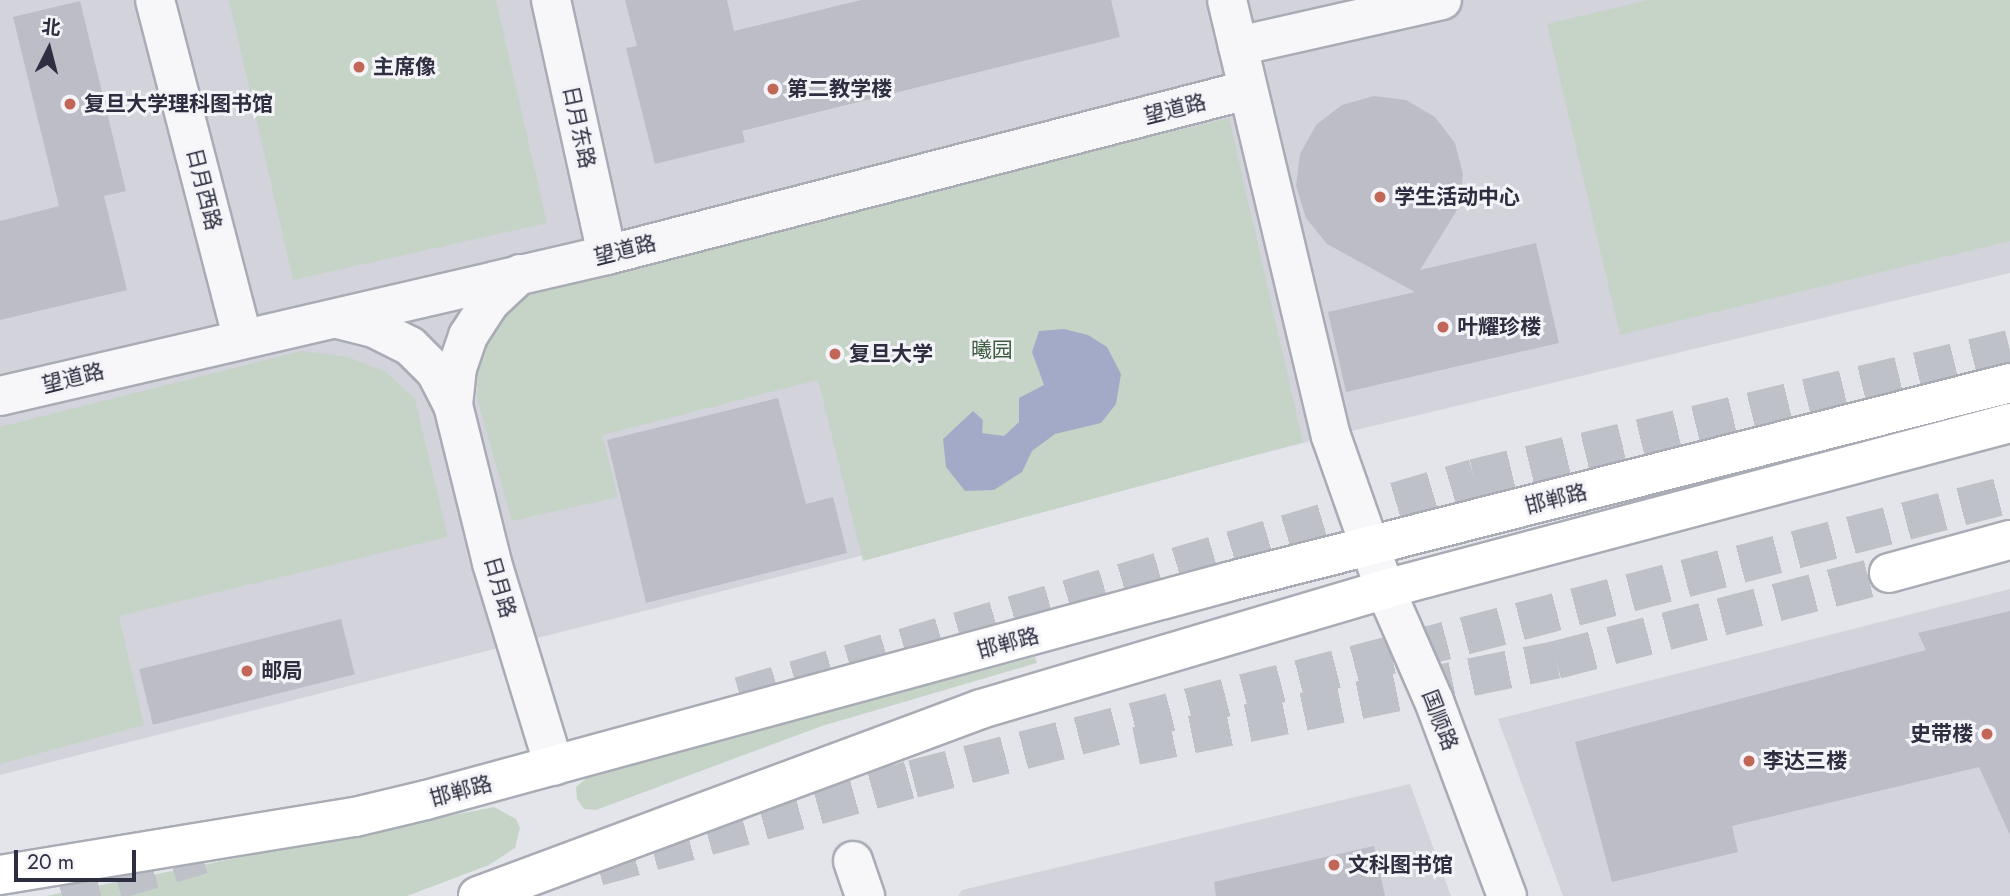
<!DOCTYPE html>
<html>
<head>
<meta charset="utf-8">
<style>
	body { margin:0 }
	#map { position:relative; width:2010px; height:896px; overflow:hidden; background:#e4e5eb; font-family:Jost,"Noto Sans SC",sans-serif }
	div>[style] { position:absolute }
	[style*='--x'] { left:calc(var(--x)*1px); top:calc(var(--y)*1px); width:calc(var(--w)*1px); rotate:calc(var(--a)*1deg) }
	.built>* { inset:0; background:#d3d3dc }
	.green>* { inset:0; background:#c6d4c7 }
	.water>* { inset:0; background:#a3aac7 }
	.building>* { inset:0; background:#bcbdc7; transform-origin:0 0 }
	.highway-tunnel>* { height:38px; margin-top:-19px; transform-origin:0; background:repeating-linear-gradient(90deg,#bfc1c9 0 38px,transparent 0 57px) }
	.roads { filter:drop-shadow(2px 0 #a9abb5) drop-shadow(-2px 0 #a9abb5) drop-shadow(0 2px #a9abb5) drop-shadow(0 -2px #a9abb5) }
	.minor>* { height:38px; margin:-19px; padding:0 19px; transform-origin:19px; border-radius:19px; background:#f7f7f9 }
	.major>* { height:38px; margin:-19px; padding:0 19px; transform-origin:19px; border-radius:19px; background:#fff }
	.highway>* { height:38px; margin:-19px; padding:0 19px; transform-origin:19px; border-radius:19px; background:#fff }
	.dots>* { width:19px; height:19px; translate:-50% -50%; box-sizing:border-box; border:4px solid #f4f4f8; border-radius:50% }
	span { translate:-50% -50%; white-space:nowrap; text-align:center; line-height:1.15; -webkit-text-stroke:6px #f4f4f8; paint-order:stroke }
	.poi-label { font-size:21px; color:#2d2f41; font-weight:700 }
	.left { translate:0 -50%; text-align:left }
	.right { translate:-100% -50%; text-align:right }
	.street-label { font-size:21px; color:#2d2f41 }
	.park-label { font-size:21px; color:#3c5c3f }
	.north { position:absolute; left:14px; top:14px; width:70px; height:70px; -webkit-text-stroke:5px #f4f4f8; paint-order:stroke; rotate:6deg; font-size:19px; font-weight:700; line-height:28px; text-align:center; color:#2d2f41 }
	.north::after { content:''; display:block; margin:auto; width:24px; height:32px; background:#2d2f41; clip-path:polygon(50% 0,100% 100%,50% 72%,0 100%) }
	.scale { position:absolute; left:14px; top:850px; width:122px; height:32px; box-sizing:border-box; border:4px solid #2d2f41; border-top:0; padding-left:9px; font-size:21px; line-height:24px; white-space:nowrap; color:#2d2f41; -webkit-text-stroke:5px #f4f4f8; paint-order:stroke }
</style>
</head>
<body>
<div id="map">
	<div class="built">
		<i style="clip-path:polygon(0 0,2010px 0,2010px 273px,1331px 436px,0 775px)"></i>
		<i style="clip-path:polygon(2010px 589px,2010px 896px,1563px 896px,1498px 719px)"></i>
		<i style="clip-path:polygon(1410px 784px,1451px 896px,958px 896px,962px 890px)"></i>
	</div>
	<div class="green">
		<i style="clip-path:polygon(229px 0,496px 0,547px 223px,293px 280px)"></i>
		<i style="clip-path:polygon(1648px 0,2010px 0,2010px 241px,1620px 335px,1547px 24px)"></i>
		<i style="clip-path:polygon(1229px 118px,1303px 442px,863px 561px,818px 380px,602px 435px,618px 497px,512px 521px,477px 398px,478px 361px,494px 326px,525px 298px,563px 278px)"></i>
		<i style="clip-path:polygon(302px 351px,348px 357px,386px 372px,415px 399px,448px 537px,119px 616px,144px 725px,0 764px,0 427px)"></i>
		<i style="clip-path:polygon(1035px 657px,1037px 663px,822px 726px,596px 810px,584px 809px,577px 799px,576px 787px,595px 771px)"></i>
		<i style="clip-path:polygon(494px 807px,516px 819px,520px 828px,515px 848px,489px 865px,407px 896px,46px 896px)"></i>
	</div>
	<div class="water">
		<i style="clip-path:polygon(1064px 329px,1088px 335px,1107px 347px,1121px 374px,1116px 404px,1101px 423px,1055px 434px,1032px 451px,1022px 472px,994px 490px,965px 491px,946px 467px,943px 439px,973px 411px,983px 420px,982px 433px,1004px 436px,1019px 422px,1019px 398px,1044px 385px,1032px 352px,1039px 331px)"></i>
	</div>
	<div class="building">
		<i style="clip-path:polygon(625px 0,727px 0,734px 31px,861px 0,1111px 0,1120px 37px,742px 131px,745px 142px,655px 164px,626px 48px,637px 46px)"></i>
		<i style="clip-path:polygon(80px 1px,126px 191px,104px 196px,127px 290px,0 320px,0 221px,59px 206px,13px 17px)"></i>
		<i style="clip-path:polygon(1374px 96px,1406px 100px,1435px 117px,1455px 143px,1463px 174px,1459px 207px,1420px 270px,1536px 243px,1559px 343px,1346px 392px,1328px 312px,1415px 292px,1327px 244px,1306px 218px,1296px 186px,1300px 154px,1316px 125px,1342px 105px)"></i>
		<i style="clip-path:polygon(778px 398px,806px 504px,833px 497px,847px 553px,646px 603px,607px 440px)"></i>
		<i style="clip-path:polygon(2010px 611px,2010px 835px,1979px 767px,1732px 826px,1738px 852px,1612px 882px,1575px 742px,1926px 650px,1918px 633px)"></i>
		<i style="left:341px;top:619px;width:57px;height:208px;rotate:76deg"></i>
		<i style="clip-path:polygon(1374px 846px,1385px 896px,1216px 896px,1214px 882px)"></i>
	</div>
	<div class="highway-tunnel">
		<i style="--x:740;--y:696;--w:766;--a:-16.54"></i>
		<i style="--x:1474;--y:478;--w:551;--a:-13.53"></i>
		<i style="--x:1136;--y:746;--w:429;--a:-11.6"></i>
		<i style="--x:1556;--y:660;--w:344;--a:-14.6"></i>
		<i style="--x:598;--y:867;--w:327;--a:-15.6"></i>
		<i style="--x:913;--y:779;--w:1133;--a:-14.56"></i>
		<i style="--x:62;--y:896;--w:146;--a:-16.3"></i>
	</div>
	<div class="roads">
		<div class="minor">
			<i style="--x:155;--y:0;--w:347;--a:75.5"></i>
			<i style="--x:551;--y:0;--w:261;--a:77.6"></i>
			<i style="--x:1227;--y:0;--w:448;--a:76.6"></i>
			<i style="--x:1331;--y:436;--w:162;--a:70.6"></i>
			<i style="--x:1385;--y:589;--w:122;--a:66.4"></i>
			<i style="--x:1434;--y:701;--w:208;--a:69.5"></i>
			<i style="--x:1238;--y:46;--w:209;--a:-12.7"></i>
			<i style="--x:338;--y:319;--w:37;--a:14"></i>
			<i style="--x:374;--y:328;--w:40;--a:26.6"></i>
			<i style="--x:410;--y:346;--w:37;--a:45"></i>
			<i style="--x:436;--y:372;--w:37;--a:63"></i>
			<i style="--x:453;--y:405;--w:163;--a:76.1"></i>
			<i style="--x:492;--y:563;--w:212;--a:73"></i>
			<i style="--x:0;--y:396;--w:623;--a:-13.08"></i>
			<i style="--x:607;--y:255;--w:661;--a:-14.46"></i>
			<i style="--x:453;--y:405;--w:37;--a:-84"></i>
			<i style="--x:457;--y:368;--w:34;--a:-71"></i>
			<i style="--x:468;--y:336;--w:40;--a:-57.1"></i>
			<i style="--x:490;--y:302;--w:41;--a:-43"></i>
			<i style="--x:853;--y:861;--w:37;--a:71"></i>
		</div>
		<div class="major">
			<i style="--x:0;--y:875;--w:360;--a:-9.3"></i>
			<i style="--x:355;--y:817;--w:73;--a:-13.5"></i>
			<i style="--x:426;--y:800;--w:834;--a:-15.22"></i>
			<i style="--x:1231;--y:581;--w:804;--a:-14.26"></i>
			<i style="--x:478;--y:896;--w:537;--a:-20.39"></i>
			<i style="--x:981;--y:709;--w:421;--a:-16.5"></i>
			<i style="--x:1385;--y:589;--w:647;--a:-14.87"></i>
		</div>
		<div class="highway">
			<i style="--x:1889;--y:573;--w:125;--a:-15.3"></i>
		</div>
	</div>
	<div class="dots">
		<i style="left:359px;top:67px;background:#c26657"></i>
		<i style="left:773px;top:89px;background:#c26657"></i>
		<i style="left:70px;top:104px;background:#c26657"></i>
		<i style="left:1380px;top:197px;background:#c26657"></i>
		<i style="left:1443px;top:327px;background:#c26657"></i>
		<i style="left:835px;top:354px;background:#c26657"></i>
		<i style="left:247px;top:671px;background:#c26657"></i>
		<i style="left:1987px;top:734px;background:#c26657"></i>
		<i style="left:1749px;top:761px;background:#c26657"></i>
		<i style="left:1334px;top:865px;background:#c26657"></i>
	</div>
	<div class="poi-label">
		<span class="left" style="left:373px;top:67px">主席像</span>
		<span class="left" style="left:787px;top:89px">第二教学楼</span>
		<span class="left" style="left:84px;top:104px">复旦大学理科图书馆</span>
		<span class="left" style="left:1394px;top:197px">学生活动中心</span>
		<span class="left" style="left:1457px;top:327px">叶耀珍楼</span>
		<span class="left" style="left:849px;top:354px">复旦大学</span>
		<span class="left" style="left:261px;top:671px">邮局</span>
		<span class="right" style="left:1973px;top:734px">史带楼</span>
		<span class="left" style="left:1763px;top:761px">李达三楼</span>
		<span class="left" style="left:1348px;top:865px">文科图书馆</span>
	</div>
	<div class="street-label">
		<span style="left:1175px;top:109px;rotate:-14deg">望道路</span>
		<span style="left:579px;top:127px;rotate:78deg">日月东路</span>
		<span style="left:204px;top:189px;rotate:76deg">日月西路</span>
		<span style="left:625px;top:250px;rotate:-14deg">望道路</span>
		<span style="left:73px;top:378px;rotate:-14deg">望道路</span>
		<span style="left:1556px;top:499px;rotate:-14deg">邯郸路</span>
		<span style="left:500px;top:587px;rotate:74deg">日月路</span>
		<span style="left:1008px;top:643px;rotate:-15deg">邯郸路</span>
		<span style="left:1440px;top:720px;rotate:69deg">国顺路</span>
		<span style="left:461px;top:791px;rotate:-15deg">邯郸路</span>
	</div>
	<div class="park-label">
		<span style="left:992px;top:350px">曦园</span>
	</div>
	<div class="north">北</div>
	<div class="scale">20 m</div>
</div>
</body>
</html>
